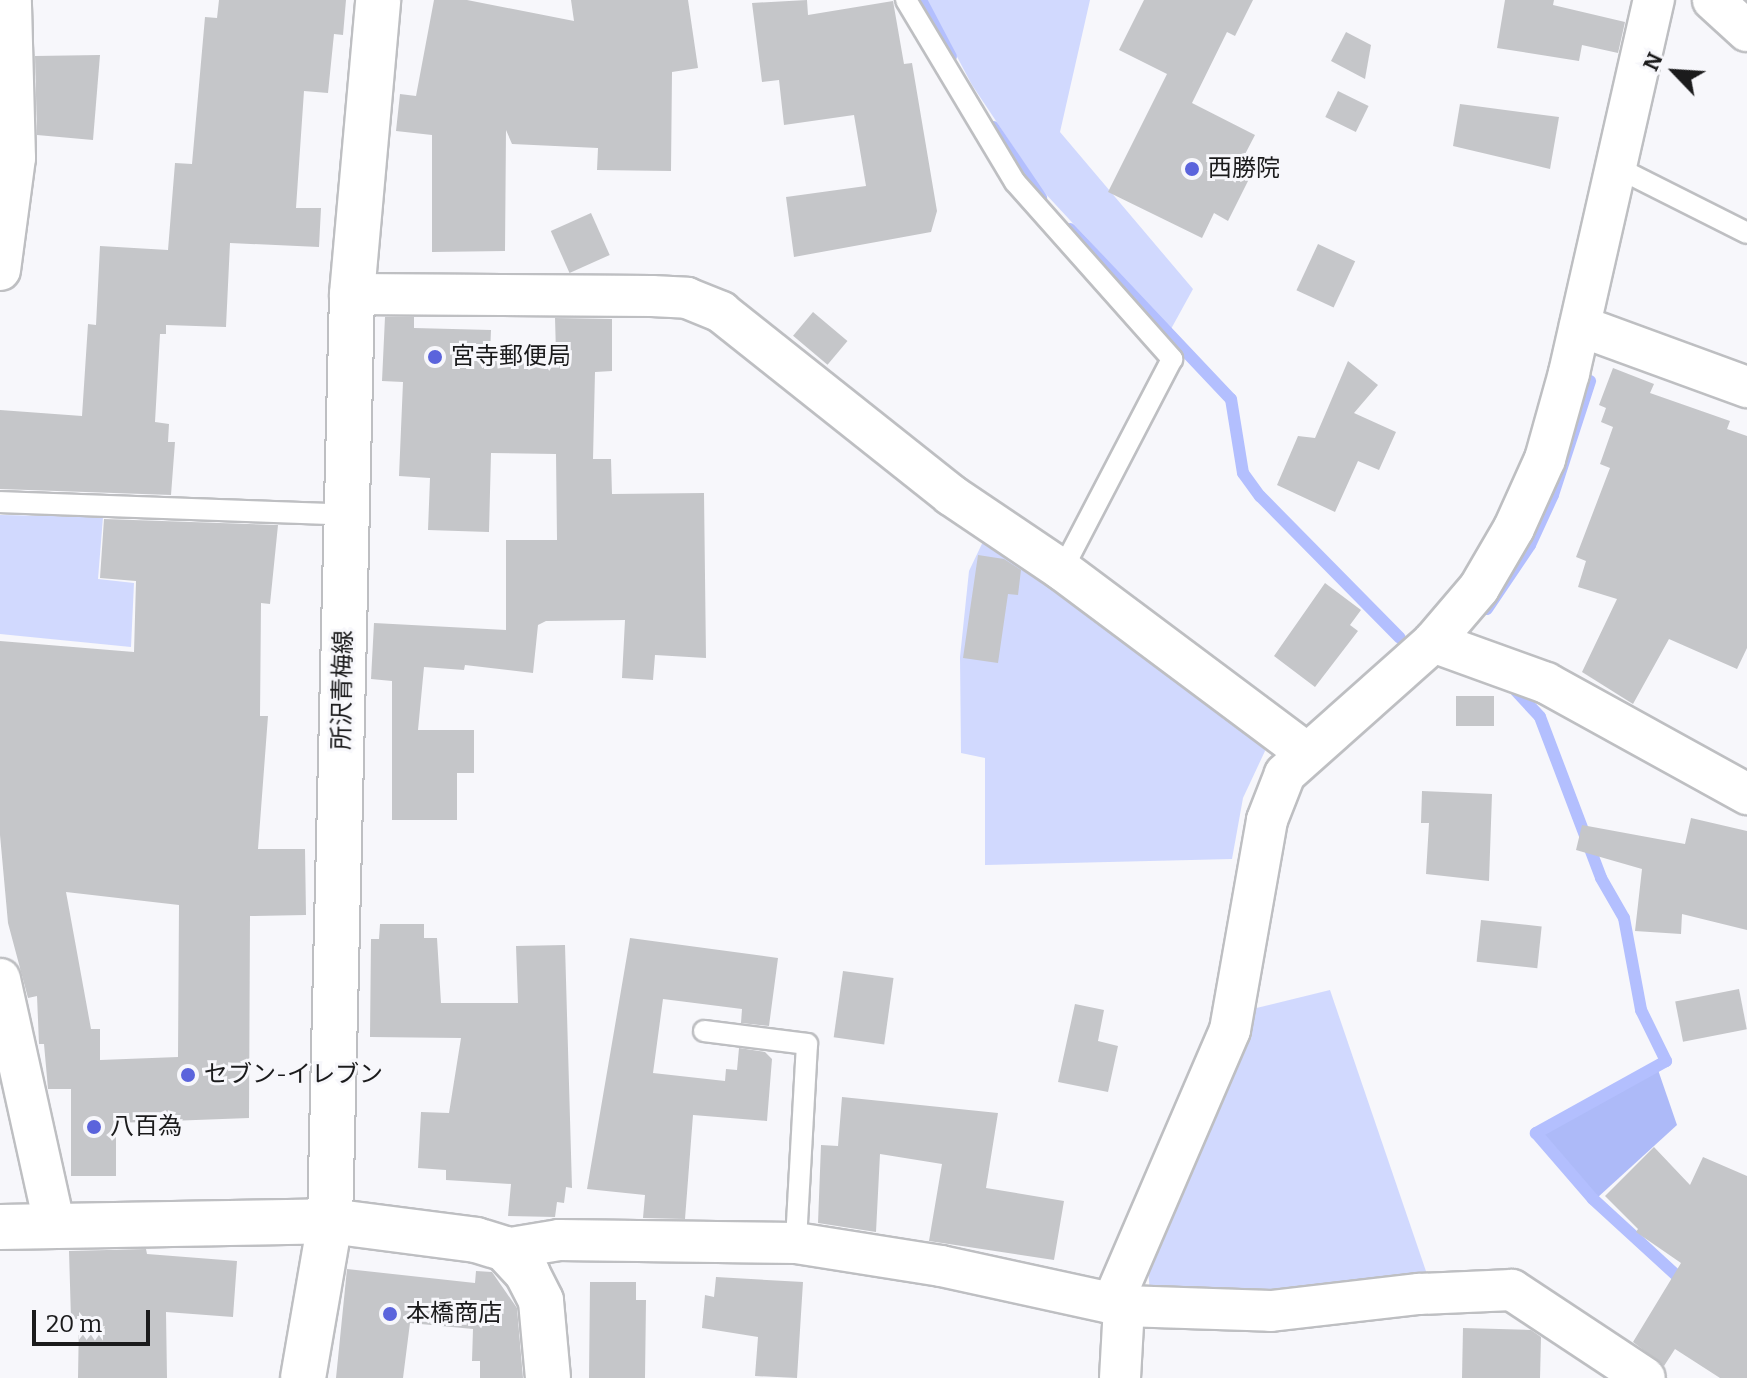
<!DOCTYPE html>
<html>
<head>
<meta charset="utf-8">
<style>
	body { margin:0 }
	#map { position:relative; width:1747px; height:1378px; overflow:hidden; background:#f7f7fb; font-family:Bitter,"Noto Sans JP",serif }
	div>[style] { position:absolute }
	[style*='--x'] { left:calc(var(--x)*1px); top:calc(var(--y)*1px); width:calc(var(--w)*1px); rotate:calc(var(--a)*1deg) }
	.green>* { inset:0; background:#d1d9fe }
	.forest>* { inset:0; background:#adbaf8 }
	.stream>* { height:12px; margin:-6px; padding:0 6px; transform-origin:6px; border-radius:6px; background:#b3bffe }
	.building>* { inset:0; background:#c5c6c9; transform-origin:0 0 }
	.roads { filter:drop-shadow(2px 0 #bebfc2) drop-shadow(-2px 0 #bebfc2) drop-shadow(0 2px #bebfc2) drop-shadow(0 -2px #bebfc2) }
	.lane>* { height:20px; margin:-10px; padding:0 10px; transform-origin:10px; border-radius:10px; background:#fff }
	.street>* { height:40px; margin:-20px; padding:0 20px; transform-origin:20px; border-radius:20px; background:#fff }
	.secondary>* { height:44px; margin:-22px; padding:0 22px; transform-origin:22px; border-radius:22px; background:#fff }
	.dots>* { width:22px; height:22px; translate:-50% -50%; box-sizing:border-box; border:4px solid #f7f7fb; border-radius:50% }
	span { translate:-50% -50%; white-space:nowrap; text-align:center; line-height:1.15; -webkit-text-stroke:6px #f7f7fb; paint-order:stroke }
	.poi-label { font-size:24px; color:#1b1b1c }
	.left { translate:0 -50%; text-align:left }
	.street-label { font-size:24px; color:#1b1b1c }
	.north { position:absolute; left:1635px; top:32px; width:80px; height:80px; -webkit-text-stroke:6px #f7f7fb; paint-order:stroke; rotate:295deg; font-size:22px; font-weight:700; line-height:32px; text-align:center; color:#1b1b1c }
	.north::after { content:''; display:block; margin:auto; width:28px; height:36px; background:#1b1b1c; clip-path:polygon(50% 0,100% 100%,50% 72%,0 100%) }
	.scale { position:absolute; left:32px; top:1310px; width:118px; height:36px; box-sizing:border-box; border:4px solid #1b1b1c; border-top:0; padding-left:10px; font-size:24px; line-height:28px; white-space:nowrap; color:#1b1b1c; -webkit-text-stroke:6px #f7f7fb; paint-order:stroke }
</style>
</head>
<body>
<div id="map">
	<div class="green">
		<i style="clip-path:polygon(927px 0,1090px 0,1060px 132px,1193px 289px,1171px 329px,1042px 190px,972px 85px)"></i>
		<i style="clip-path:polygon(0 515px,103px 517px,98px 579px,134px 583px,131px 647px,0 634px)"></i>
		<i style="clip-path:polygon(989px 529px,1262px 730px,1265px 751px,1243px 798px,1232px 859px,985px 865px,985px 758px,961px 753px,960px 657px,969px 571px)"></i>
		<i style="clip-path:polygon(1330px 990px,1429px 1280px,1270px 1296px,1150px 1293px,1147px 1256px,1244px 1011px)"></i>
	</div>
	<div class="forest">
		<i style="clip-path:polygon(1657px 1067px,1677px 1125px,1597px 1198px,1538px 1130px)"></i>
	</div>
	<div class="stream">
		<i style="--x:921;--y:0;--w:64;--a:62.2"></i>
		<i style="--x:993;--y:127;--w:86;--a:55.9"></i>
		<i style="--x:1070;--y:229;--w:234;--a:46.6"></i>
		<i style="--x:1231;--y:399;--w:75;--a:80.8"></i>
		<i style="--x:1243;--y:473;--w:29;--a:54"></i>
		<i style="--x:1260;--y:496;--w:199;--a:45.4"></i>
		<i style="--x:1487;--y:609;--w:77;--a:-56.1"></i>
		<i style="--x:1530;--y:545;--w:55;--a:-65.3"></i>
		<i style="--x:1553;--y:495;--w:120;--a:-72"></i>
		<i style="--x:1516;--y:691;--w:35;--a:47"></i>
		<i style="--x:1540;--y:717;--w:172;--a:69.2"></i>
		<i style="--x:1601;--y:878;--w:46;--a:60.1"></i>
		<i style="--x:1624;--y:918;--w:94;--a:79.5"></i>
		<i style="--x:1641;--y:1010;--w:57;--a:63.9"></i>
		<i style="--x:1666;--y:1061;--w:149;--a:151"></i>
		<i style="--x:1536;--y:1133;--w:87;--a:49.2"></i>
		<i style="--x:1593;--y:1199;--w:127;--a:42.5"></i>
	</div>
	<div class="building">
		<i style="clip-path:polygon(219px 0,346px 0,343px 35px,334px 34px,328px 93px,304px 91px,296px 208px,321px 208px,319px 247px,230px 243px,226px 327px,166px 325px,166px 334px,160px 334px,155px 422px,169px 424px,168px 442px,175px 442px,171px 495px,0 489px,0 410px,82px 416px,88px 324px,96px 325px,100px 246px,168px 250px,175px 163px,192px 164px,205px 17px,217px 18px)"></i>
		<i style="clip-path:polygon(434px 0,467px 0,574px 21px,571px 0,688px 0,698px 68px,672px 72px,671px 171px,597px 170px,598px 148px,512px 144px,506px 130px,505px 251px,432px 252px,432px 135px,396px 131px,400px 94px,416px 96px)"></i>
		<i style="clip-path:polygon(807px 0,808px 15px,893px 1px,904px 64px,912px 63px,937px 211px,931px 232px,794px 257px,786px 197px,866px 186px,854px 115px,784px 125px,779px 80px,762px 82px,752px 3px)"></i>
		<i style="clip-path:polygon(1144px 0,1253px 0,1235px 36px,1227px 32px,1192px 103px,1255px 135px,1242px 160px,1255px 167px,1228px 221px,1214px 213px,1202px 238px,1108px 192px,1167px 74px,1119px 50px)"></i>
		<i style="clip-path:polygon(1505px 0,1554px 0,1553px 5px,1625px 22px,1618px 53px,1582px 45px,1579px 61px,1497px 48px)"></i>
		<i style="clip-path:polygon(1346px 32px,1371px 45px,1365px 79px,1331px 61px)"></i>
		<i style="clip-path:polygon(100px 55px,93px 140px,37px 135px,35px 56px)"></i>
		<i style="left:1338px;top:91px;width:34px;height:29px;rotate:26deg"></i>
		<i style="clip-path:polygon(1460px 104px,1559px 117px,1550px 169px,1453px 146px)"></i>
		<i style="left:591px;top:213px;width:46px;height:44px;rotate:66deg"></i>
		<i style="left:1318px;top:244px;width:41px;height:51px;rotate:25deg"></i>
		<i style="left:813px;top:312px;width:45px;height:31px;rotate:40deg"></i>
		<i style="clip-path:polygon(385px 317px,414px 317px,414px 328px,491px 330px,490px 354px,556px 353px,555px 318px,612px 319px,612px 371px,595px 372px,593px 459px,611px 459px,612px 494px,704px 493px,706px 658px,655px 655px,653px 680px,622px 678px,625px 620px,546px 621px,538px 625px,533px 673px,465px 665px,464px 670px,424px 667px,418px 730px,474px 730px,474px 773px,457px 773px,457px 820px,392px 820px,392px 681px,371px 679px,374px 623px,506px 630px,506px 540px,557px 540px,556px 454px,491px 453px,489px 532px,428px 530px,430px 478px,399px 476px,403px 382px,382px 381px)"></i>
		<i style="clip-path:polygon(1348px 361px,1378px 385px,1354px 413px,1396px 432px,1379px 470px,1358px 461px,1335px 512px,1277px 485px,1298px 436px,1315px 438px)"></i>
		<i style="clip-path:polygon(1613px 368px,1654px 384px,1650px 393px,1730px 421px,1727px 429px,1747px 436px,1747px 648px,1737px 669px,1669px 639px,1633px 704px,1582px 672px,1617px 599px,1578px 587px,1586px 561px,1576px 557px,1610px 468px,1600px 464px,1613px 427px,1601px 422px,1606px 408px,1599px 405px)"></i>
		<i style="clip-path:polygon(evenodd,104px 519px,278px 525px,270px 604px,261px 603px,260px 716px,268px 716px,258px 849px,305px 849px,306px 915px,250px 916px,249px 1118px,116px 1123px,116px 1176px,71px 1176px,71px 1089px,48px 1089px,44px 1044px,39px 1044px,37px 996px,28px 998px,8px 923px,0 835px,0 641px,134px 652px,136px 581px,100px 578px,104px 519px,66px 892px,179px 905px,178px 1057px,100px 1060px,100px 1029px,91px 1029px,66px 892px)"></i>
		<i style="clip-path:polygon(978px 555px,1004px 559px,1021px 570px,1018px 595px,1008px 594px,998px 663px,963px 658px)"></i>
		<i style="clip-path:polygon(1325px 583px,1361px 610px,1350px 625px,1358px 631px,1315px 687px,1274px 656px)"></i>
		<i style="left:1456px;top:696px;width:38px;height:30px"></i>
		<i style="clip-path:polygon(1422px 791px,1492px 794px,1489px 881px,1426px 874px,1429px 823px,1421px 823px)"></i>
		<i style="clip-path:polygon(1691px 818px,1747px 831px,1747px 930px,1682px 914px,1681px 934px,1635px 931px,1642px 869px,1576px 850px,1582px 825px,1685px 844px)"></i>
		<i style="left:1481px;top:920px;width:61px;height:42px;rotate:6deg"></i>
		<i style="clip-path:polygon(380px 924px,424px 924px,424px 938px,437px 938px,441px 1003px,518px 1003px,516px 946px,565px 945px,572px 1188px,566px 1187px,564px 1203px,557px 1202px,555px 1217px,508px 1216px,511px 1184px,446px 1180px,446px 1170px,418px 1168px,421px 1112px,449px 1113px,461px 1038px,370px 1037px,371px 939px,379px 939px)"></i>
		<i style="clip-path:polygon(630px 938px,778px 958px,769px 1026px,741px 1023px,742px 1009px,663px 999px,653px 1073px,725px 1081px,726px 1069px,737px 1070px,739px 1048px,765px 1052px,772px 1059px,767px 1121px,693px 1115px,685px 1219px,643px 1218px,645px 1195px,587px 1189px)"></i>
		<i style="left:843px;top:971px;width:51px;height:67px;rotate:8deg"></i>
		<i style="left:1739px;top:989px;width:41px;height:65px;rotate:79deg"></i>
		<i style="clip-path:polygon(1075px 1004px,1104px 1010px,1098px 1041px,1118px 1046px,1108px 1092px,1058px 1082px)"></i>
		<i style="clip-path:polygon(842px 1097px,998px 1113px,986px 1188px,1064px 1201px,1054px 1260px,929px 1241px,942px 1164px,880px 1154px,876px 1232px,818px 1223px,821px 1145px,838px 1146px)"></i>
		<i style="clip-path:polygon(1654px 1147px,1690px 1185px,1703px 1157px,1747px 1176px,1747px 1378px,1720px 1378px,1675px 1349px,1664px 1366px,1633px 1342px,1681px 1263px,1636px 1232px,1638px 1229px,1605px 1196px)"></i>
		<i style="clip-path:polygon(146px 1249px,147px 1254px,237px 1261px,233px 1317px,166px 1312px,167px 1378px,78px 1378px,79px 1319px,71px 1319px,69px 1251px)"></i>
		<i style="clip-path:polygon(347px 1269px,475px 1283px,476px 1271px,492px 1272px,517px 1308px,523px 1378px,480px 1378px,480px 1361px,472px 1361px,473px 1329px,410px 1323px,403px 1378px,336px 1378px)"></i>
		<i style="clip-path:polygon(716px 1277px,803px 1282px,797px 1378px,755px 1376px,758px 1337px,702px 1328px,705px 1295px,714px 1297px)"></i>
		<i style="clip-path:polygon(590px 1282px,636px 1282px,636px 1300px,646px 1300px,645px 1378px,589px 1378px)"></i>
		<i style="clip-path:polygon(1463px 1328px,1531px 1330px,1541px 1337px,1540px 1378px,1462px 1378px)"></i>
	</div>
	<div class="roads">
		<div class="lane">
			<i style="--x:906;--y:0;--w:212;--a:59.1"></i>
			<i style="--x:1015;--y:182;--w:237;--a:48.4"></i>
			<i style="--x:1172;--y:359;--w:238;--a:117.5"></i>
			<i style="--x:1614;--y:166;--w:149;--a:26.7"></i>
			<i style="--x:0;--y:502;--w:347;--a:2.1"></i>
			<i style="--x:704;--y:1031;--w:104;--a:7.2"></i>
			<i style="--x:807;--y:1044;--w:199;--a:93.2"></i>
		</div>
		<div class="street">
			<i style="--x:1713;--y:0;--w:46;--a:42.4"></i>
			<i style="--x:0;--y:270;--w:113;--a:-82.4"></i>
			<i style="--x:15;--y:158;--w:158;--a:-91.5"></i>
			<i style="--x:352;--y:294;--w:300;--a:0.4"></i>
			<i style="--x:652;--y:296;--w:35;--a:3"></i>
			<i style="--x:687;--y:298;--w:37;--a:22"></i>
			<i style="--x:721;--y:312;--w:294;--a:38.5"></i>
			<i style="--x:951;--y:495;--w:134;--a:34"></i>
			<i style="--x:1062;--y:570;--w:306;--a:36.8"></i>
			<i style="--x:1580;--y:326;--w:178;--a:20.1"></i>
			<i style="--x:1433;--y:642;--w:120;--a:19.9"></i>
			<i style="--x:1546;--y:683;--w:230;--a:28.9"></i>
			<i style="--x:0;--y:979;--w:254;--a:77.5"></i>
			<i style="--x:505;--y:1249;--w:55;--a:-9.5"></i>
			<i style="--x:559;--y:1240;--w:237;--a:0.7"></i>
			<i style="--x:796;--y:1243;--w:147;--a:9"></i>
			<i style="--x:941;--y:1266;--w:187;--a:12.3"></i>
			<i style="--x:1124;--y:1306;--w:147;--a:1.9"></i>
			<i style="--x:1271;--y:1311;--w:149;--a:-6.6"></i>
			<i style="--x:1419;--y:1294;--w:93;--a:-2.5"></i>
			<i style="--x:1512;--y:1290;--w:159;--a:33.5"></i>
			<i style="--x:1112;--y:1304;--w:298;--a:-66.7"></i>
			<i style="--x:1230;--y:1030;--w:213;--a:-80"></i>
			<i style="--x:1267;--y:820;--w:49;--a:-68.6"></i>
			<i style="--x:1285;--y:774;--w:198;--a:-41.7"></i>
			<i style="--x:1433;--y:642;--w:71;--a:-49.6"></i>
			<i style="--x:1479;--y:588;--w:69;--a:-59.7"></i>
			<i style="--x:1514;--y:528;--w:76;--a:-65.8"></i>
			<i style="--x:1545;--y:459;--w:89;--a:-74.4"></i>
			<i style="--x:1569;--y:373;--w:383;--a:-77.2"></i>
			<i style="--x:1120;--y:1378;--w:72;--a:-86.8"></i>
		</div>
		<div class="secondary">
			<i style="--x:0;--y:1227;--w:330;--a:-1"></i>
			<i style="--x:330;--y:1221;--w:147;--a:7.4"></i>
			<i style="--x:476;--y:1240;--w:30;--a:17"></i>
			<i style="--x:505;--y:1249;--w:33;--a:47"></i>
			<i style="--x:527;--y:1273;--w:31;--a:63"></i>
			<i style="--x:541;--y:1301;--w:77;--a:84.8"></i>
			<i style="--x:303;--y:1378;--w:159;--a:-80.2"></i>
			<i style="--x:330;--y:1221;--w:927;--a:-88.64"></i>
			<i style="--x:352;--y:294;--w:295;--a:-84.9"></i>
		</div>
	</div>
	<div class="dots">
		<i style="left:1192px;top:169px;background:#5b64dc"></i>
		<i style="left:435px;top:357px;background:#5b64dc"></i>
		<i style="left:188px;top:1075px;background:#5b64dc"></i>
		<i style="left:94px;top:1127px;background:#5b64dc"></i>
		<i style="left:390px;top:1314px;background:#5b64dc"></i>
	</div>
	<div class="poi-label">
		<span class="left" style="left:1208px;top:169px">西勝院</span>
		<span class="left" style="left:451px;top:357px">宮寺郵便局</span>
		<span class="left" style="left:204px;top:1075px">セブン-イレブン</span>
		<span class="left" style="left:110px;top:1127px">八百為</span>
		<span class="left" style="left:406px;top:1314px">本橋商店</span>
	</div>
	<div class="street-label">
		<span style="left:343px;top:690px;rotate:-89deg">所沢青梅線</span>
	</div>
	<div class="north">N</div>
	<div class="scale">20 m</div>
</div>
</body>
</html>
